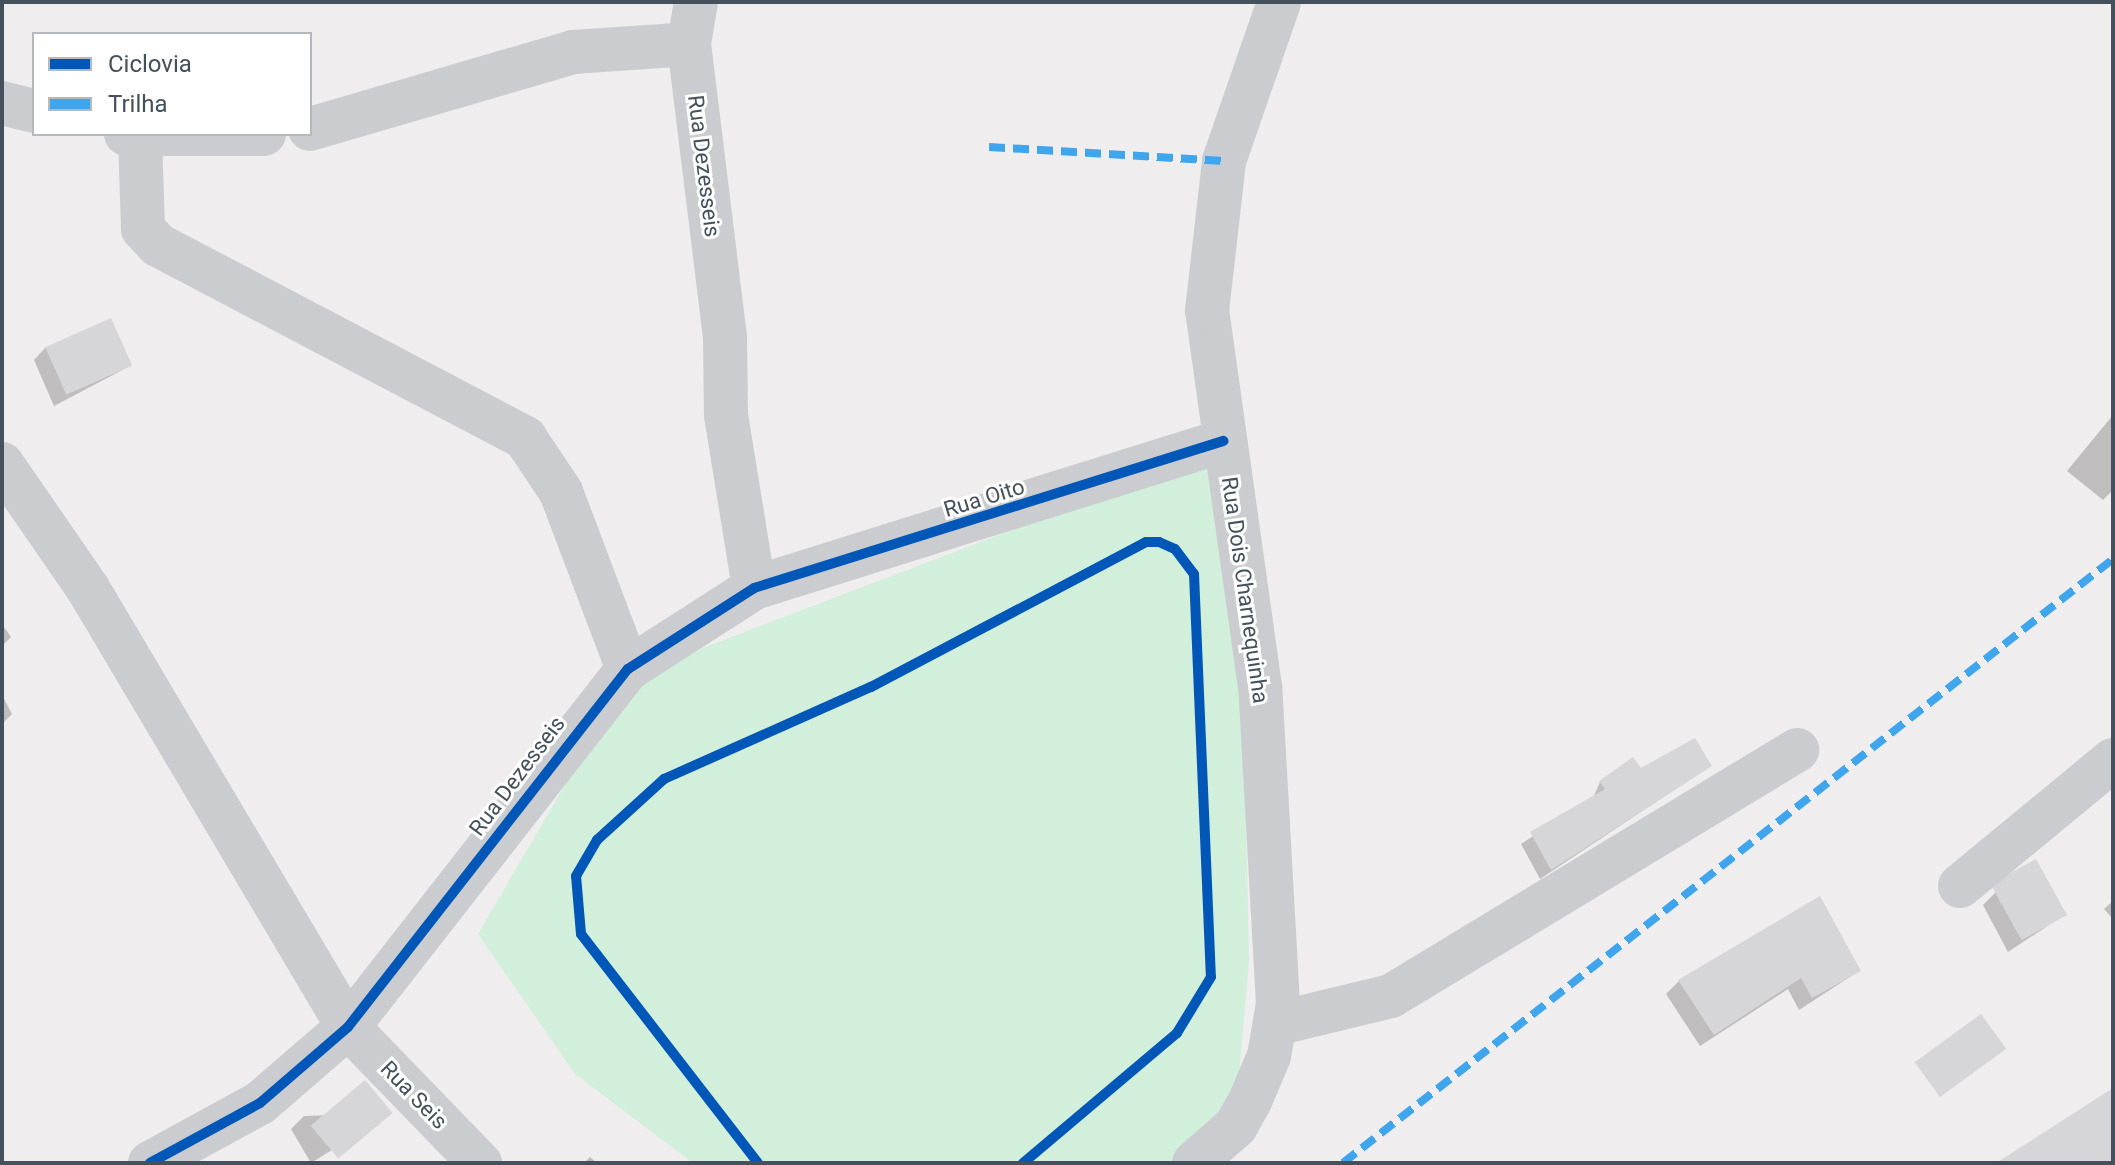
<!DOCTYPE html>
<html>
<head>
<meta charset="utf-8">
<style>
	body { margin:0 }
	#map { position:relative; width:2115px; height:1165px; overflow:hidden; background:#efeded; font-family:Roboto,sans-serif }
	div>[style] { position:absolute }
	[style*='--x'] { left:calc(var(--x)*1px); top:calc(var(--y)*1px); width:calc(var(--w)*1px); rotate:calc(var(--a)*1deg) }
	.green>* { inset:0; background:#d1efdb }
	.shadow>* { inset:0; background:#0003 }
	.building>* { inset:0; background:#d6d5d7; transform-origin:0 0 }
	.minor>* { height:44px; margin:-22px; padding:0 22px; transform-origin:22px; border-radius:22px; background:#cacccf }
	.quiet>* { height:8px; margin-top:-4px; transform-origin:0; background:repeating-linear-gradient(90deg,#3fa5ed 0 16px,transparent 0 24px) }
	.cycleway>* { height:10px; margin:-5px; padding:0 5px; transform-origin:5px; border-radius:5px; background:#0057b8 }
	span { translate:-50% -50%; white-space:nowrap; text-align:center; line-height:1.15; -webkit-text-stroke:6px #fff; paint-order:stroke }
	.street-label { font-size:22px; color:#44505b }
	.frame { position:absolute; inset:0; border:4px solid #44505b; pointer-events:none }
	.legend { position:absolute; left:32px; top:32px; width:280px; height:104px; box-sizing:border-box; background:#fff; border:2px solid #b4b9bd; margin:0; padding:10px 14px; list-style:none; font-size:24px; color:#44505b }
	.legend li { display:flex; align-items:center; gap:16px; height:40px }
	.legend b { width:40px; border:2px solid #b4b9bd }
</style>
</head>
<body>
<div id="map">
	<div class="green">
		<i style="clip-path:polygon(1211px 454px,1242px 653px,1249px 960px,1235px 1122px,1188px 1163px,693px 1163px,575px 1074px,478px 934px,621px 689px,687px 654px)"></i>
	</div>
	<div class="shadow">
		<i style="clip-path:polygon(46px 347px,130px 366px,54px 406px,34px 360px)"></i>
		<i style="clip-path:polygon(2113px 415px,2113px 490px,2103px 500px,2067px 471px)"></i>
		<i style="clip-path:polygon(2px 624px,11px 637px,2px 646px)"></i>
		<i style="clip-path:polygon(2px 695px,12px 714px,2px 724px)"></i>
		<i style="clip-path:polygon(1710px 766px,1540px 879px,1521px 844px,1593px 798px,1600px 782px)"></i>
		<i style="clip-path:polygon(1996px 892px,2064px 915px,2008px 952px,1983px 905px)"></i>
		<i style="clip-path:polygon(2113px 901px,2113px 919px,2104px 909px)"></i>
		<i style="clip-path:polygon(1859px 971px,1799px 1010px,1788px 989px,1700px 1046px,1666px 994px,1679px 981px)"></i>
		<i style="clip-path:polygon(391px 1113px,311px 1163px,291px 1129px,304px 1116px)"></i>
		<i style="clip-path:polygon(590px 1157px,597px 1163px,584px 1163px)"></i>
	</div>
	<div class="building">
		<i style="left:111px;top:318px;width:52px;height:72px;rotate:66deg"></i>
		<i style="clip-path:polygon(1695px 738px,1712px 766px,1551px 870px,1530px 832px,1605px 789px,1599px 781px,1633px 757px,1641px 768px)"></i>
		<i style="left:2036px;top:859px;width:64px;height:52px;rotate:61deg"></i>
		<i style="clip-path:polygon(1820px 896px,1861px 971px,1812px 998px,1801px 978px,1714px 1035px,1678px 980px)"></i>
		<i style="left:1981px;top:1014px;width:43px;height:82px;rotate:54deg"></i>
		<i style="left:365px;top:1080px;width:43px;height:71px;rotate:50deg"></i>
		<i style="clip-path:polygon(2113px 1088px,2113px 1163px,1996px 1163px)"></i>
	</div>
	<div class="minor">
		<i style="--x:696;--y:2;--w:43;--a:99.5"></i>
		<i style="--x:689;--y:44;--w:295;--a:83"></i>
		<i style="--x:725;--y:337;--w:78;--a:89.3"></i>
		<i style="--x:726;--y:415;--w:175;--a:80.8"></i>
		<i style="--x:2;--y:103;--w:33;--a:14"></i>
		<i style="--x:310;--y:129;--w:274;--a:-16.3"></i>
		<i style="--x:573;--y:52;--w:116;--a:-3.9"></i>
		<i style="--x:126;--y:134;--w:138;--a:0"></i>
		<i style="--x:140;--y:138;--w:91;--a:88.1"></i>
		<i style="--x:143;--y:229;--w:22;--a:47"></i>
		<i style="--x:158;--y:245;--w:415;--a:27.7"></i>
		<i style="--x:525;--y:438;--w:65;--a:56.3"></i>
		<i style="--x:561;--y:492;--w:189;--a:69.3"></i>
		<i style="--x:2;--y:464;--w:150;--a:55.4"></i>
		<i style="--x:87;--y:587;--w:512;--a:59.32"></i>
		<i style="--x:348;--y:1027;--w:190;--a:45.9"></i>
		<i style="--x:1960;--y:886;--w:198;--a:-39.5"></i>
		<i style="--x:1275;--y:1024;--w:119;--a:-13.6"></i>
		<i style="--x:1391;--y:996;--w:475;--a:-31.2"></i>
		<i style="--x:150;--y:1163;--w:125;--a:-28.6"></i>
		<i style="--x:260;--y:1103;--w:116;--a:-40.8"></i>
		<i style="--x:348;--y:1027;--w:454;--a:-52"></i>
		<i style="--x:628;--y:669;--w:150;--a:-32.7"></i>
		<i style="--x:754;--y:588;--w:492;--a:-17.4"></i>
		<i style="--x:1194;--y:1163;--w:56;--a:-41.4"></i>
		<i style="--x:1236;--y:1126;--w:29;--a:-61"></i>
		<i style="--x:1250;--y:1101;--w:49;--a:-67.1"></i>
		<i style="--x:1269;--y:1056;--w:53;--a:-80.2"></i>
		<i style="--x:1278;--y:1004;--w:318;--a:-93.2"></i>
		<i style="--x:1260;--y:687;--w:380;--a:-98"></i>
		<i style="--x:1207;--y:311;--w:151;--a:-83.5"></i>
		<i style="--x:1224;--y:161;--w:168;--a:-70.9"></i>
	</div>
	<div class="quiet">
		<i style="--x:989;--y:147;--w:235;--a:3.4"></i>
		<i style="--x:1343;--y:1163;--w:979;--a:-38.11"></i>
	</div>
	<div class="cycleway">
		<i style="--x:150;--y:1163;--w:125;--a:-28.6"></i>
		<i style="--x:260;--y:1103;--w:116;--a:-40.8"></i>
		<i style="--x:348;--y:1027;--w:454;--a:-52"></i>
		<i style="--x:628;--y:669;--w:150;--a:-32.7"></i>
		<i style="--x:754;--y:588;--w:492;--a:-17.4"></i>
		<i style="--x:758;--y:1163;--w:289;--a:-127.7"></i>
		<i style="--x:581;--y:934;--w:58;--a:-94.9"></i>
		<i style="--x:576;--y:876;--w:42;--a:-59.7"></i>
		<i style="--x:597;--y:840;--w:91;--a:-42.3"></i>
		<i style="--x:664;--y:779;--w:227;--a:-24"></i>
		<i style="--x:871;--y:687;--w:311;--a:-27.8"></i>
		<i style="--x:1146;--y:542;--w:13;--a:0"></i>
		<i style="--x:1159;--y:542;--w:17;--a:24"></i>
		<i style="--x:1175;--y:549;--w:31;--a:53"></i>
		<i style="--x:1194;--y:574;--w:403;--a:87.6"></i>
		<i style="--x:1211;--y:977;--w:66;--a:121.3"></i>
		<i style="--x:1177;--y:1033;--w:202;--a:139.8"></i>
	</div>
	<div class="street-label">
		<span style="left:704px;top:166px;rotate:83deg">Rua Dezesseis</span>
		<span style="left:984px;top:498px;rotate:-17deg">Rua Oito</span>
		<span style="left:1245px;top:590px;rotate:82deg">Rua Dois Charnequinha</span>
		<span style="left:517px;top:776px;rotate:-53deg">Rua Dezesseis</span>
		<span style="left:414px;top:1095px;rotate:46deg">Rua Seis</span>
	</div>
	<div class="frame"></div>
	<ul class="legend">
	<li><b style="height:10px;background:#0057b8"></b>Ciclovia</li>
	<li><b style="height:10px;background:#3fa5ed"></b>Trilha</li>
	</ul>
</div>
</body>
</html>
